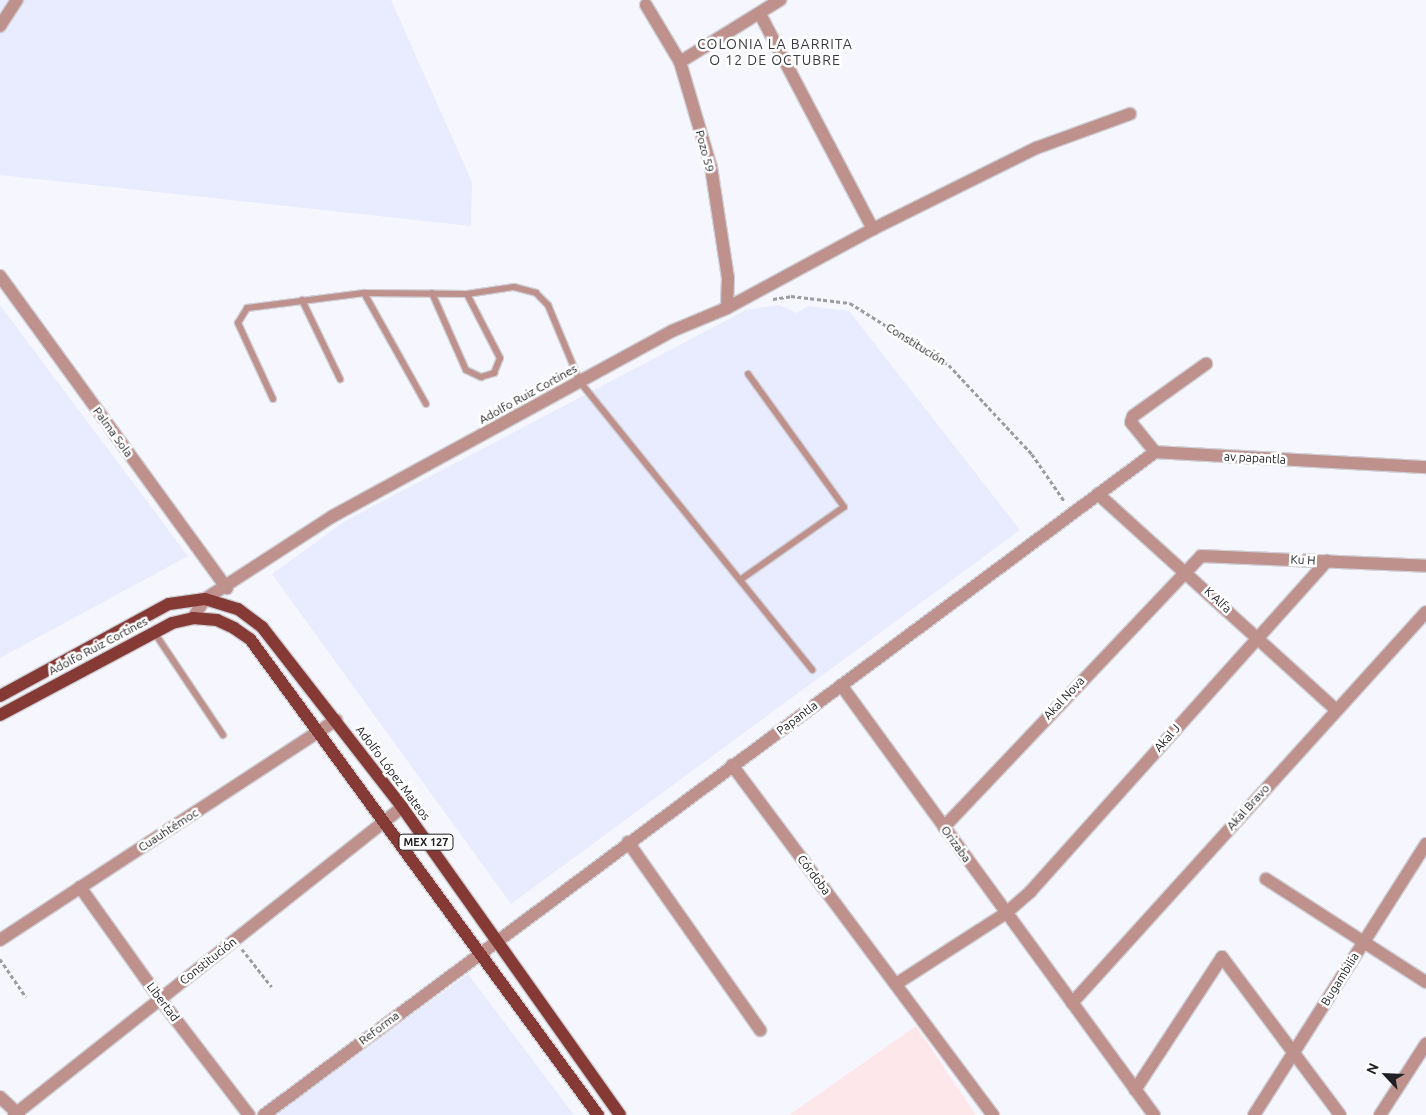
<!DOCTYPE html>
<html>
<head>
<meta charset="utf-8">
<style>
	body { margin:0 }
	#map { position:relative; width:1426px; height:1115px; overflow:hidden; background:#f6f7fe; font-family:Ubuntu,sans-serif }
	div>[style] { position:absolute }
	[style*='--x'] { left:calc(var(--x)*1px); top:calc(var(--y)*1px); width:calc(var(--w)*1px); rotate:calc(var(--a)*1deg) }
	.commercial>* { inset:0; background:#fde7ea }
	.built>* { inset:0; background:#e9ebfe }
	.path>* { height:2.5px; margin-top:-1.25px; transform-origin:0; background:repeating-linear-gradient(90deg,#9b9ba1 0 4px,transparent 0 6.5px) }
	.roads { filter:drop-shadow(1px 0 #cfd0d7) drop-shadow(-1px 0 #cfd0d7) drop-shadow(0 1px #cfd0d7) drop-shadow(0 -1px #cfd0d7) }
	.service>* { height:6px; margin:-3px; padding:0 3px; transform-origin:3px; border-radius:3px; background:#be918c }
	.minor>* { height:12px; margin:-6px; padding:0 6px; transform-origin:6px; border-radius:6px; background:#be918c }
	.primary>* { height:12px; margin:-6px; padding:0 6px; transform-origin:6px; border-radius:6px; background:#863a35 }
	span { translate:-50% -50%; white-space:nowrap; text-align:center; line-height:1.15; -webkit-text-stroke:5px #fff; paint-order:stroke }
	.shield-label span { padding:1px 4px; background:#fff; border:1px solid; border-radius:4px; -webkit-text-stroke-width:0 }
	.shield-label { font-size:11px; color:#202024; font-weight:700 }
	.street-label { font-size:12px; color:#202024 }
	.neighbourhood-label { font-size:14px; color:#393942; letter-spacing:1px }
	.north { position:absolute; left:1361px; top:1050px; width:50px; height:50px; -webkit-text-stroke:4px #fff; paint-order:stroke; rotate:295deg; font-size:14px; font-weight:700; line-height:20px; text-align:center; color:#202024 }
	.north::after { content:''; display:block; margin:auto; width:18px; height:22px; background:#202024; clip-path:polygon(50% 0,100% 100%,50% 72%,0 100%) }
</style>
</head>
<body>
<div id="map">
	<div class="commercial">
		<i style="clip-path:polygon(916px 1026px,976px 1115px,789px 1115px)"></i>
	</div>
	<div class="built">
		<i style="clip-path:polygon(0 0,391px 0,472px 182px,471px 226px,0 175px)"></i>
		<i style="clip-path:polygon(0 305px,188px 556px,0 658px)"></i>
		<i style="clip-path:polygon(779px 305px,797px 313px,808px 306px,849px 311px,1020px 530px,511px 904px,272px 574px,345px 521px,746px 310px)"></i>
		<i style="clip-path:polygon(468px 974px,574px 1115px,271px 1115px)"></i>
	</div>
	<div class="path">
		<i style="--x:773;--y:299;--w:18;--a:-9"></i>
		<i style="--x:791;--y:296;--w:59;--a:6.8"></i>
		<i style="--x:850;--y:303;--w:117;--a:32.1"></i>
		<i style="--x:949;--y:365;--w:122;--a:47"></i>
		<i style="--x:1032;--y:454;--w:58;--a:55.5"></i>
		<i style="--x:242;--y:949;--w:48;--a:51.7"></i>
		<i style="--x:0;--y:959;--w:46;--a:55.6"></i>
	</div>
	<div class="roads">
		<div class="service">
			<i style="--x:364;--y:293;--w:127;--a:60.8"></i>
			<i style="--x:432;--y:293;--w:84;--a:66.2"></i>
			<i style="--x:466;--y:370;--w:17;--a:25"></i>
			<i style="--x:481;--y:377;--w:14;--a:-17"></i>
			<i style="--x:494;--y:373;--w:16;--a:-68"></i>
			<i style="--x:500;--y:358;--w:72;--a:-117.3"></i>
			<i style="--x:302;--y:300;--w:88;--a:64.3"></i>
			<i style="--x:273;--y:399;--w:84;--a:-114.7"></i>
			<i style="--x:238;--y:323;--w:17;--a:-59"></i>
			<i style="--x:247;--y:308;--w:118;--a:-7.3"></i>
			<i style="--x:364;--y:293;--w:103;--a:0.6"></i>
			<i style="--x:467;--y:294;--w:48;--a:-8.5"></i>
			<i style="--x:514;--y:287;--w:23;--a:15"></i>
			<i style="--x:536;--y:293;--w:17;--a:45"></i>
			<i style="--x:548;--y:305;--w:83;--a:67.4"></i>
			<i style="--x:580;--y:382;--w:370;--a:51.1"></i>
			<i style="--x:740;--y:580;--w:127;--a:-35.1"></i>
			<i style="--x:844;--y:507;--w:164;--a:-125.8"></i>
			<i style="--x:154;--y:632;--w:124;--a:56.2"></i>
		</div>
		<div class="minor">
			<i style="--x:646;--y:5;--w:66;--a:59.2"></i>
			<i style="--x:680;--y:62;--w:109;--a:73.6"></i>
			<i style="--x:711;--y:167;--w:112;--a:81.3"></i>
			<i style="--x:728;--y:278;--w:30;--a:92"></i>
			<i style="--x:760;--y:14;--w:243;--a:62.3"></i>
			<i style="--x:0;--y:26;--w:31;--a:-57"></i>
			<i style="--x:680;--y:62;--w:118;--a:-31.8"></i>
			<i style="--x:0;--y:276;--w:386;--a:54"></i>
			<i style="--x:1155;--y:452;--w:38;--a:-129"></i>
			<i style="--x:1131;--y:422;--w:6;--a:-72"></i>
			<i style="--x:1133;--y:416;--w:90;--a:-35.5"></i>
			<i style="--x:1098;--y:494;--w:321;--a:42.2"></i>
			<i style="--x:193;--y:618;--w:22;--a:-58"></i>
			<i style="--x:205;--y:599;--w:153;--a:-33"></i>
			<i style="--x:333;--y:516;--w:386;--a:-28.6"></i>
			<i style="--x:672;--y:331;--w:60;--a:-22.7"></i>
			<i style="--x:727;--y:308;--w:166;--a:-28.4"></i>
			<i style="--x:873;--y:229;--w:182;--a:-26.4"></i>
			<i style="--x:1036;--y:148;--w:100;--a:-19.9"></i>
			<i style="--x:841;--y:685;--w:532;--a:53.95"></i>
			<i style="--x:732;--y:765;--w:437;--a:53.3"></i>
			<i style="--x:944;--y:827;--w:373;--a:-46.5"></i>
			<i style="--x:1201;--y:556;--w:225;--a:2.5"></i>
			<i style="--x:628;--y:842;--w:230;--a:54.9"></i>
			<i style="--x:1266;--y:879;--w:190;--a:32.8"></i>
			<i style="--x:80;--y:887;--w:138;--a:54.5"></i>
			<i style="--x:160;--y:999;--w:146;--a:52.5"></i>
			<i style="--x:0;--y:940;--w:402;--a:-33.2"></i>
			<i style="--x:896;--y:984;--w:131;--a:-32.8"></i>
			<i style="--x:1006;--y:913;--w:32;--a:-41"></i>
			<i style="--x:1030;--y:892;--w:445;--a:-48.1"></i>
			<i style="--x:1072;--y:1003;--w:527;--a:-47.84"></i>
			<i style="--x:1135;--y:1090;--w:159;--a:-56.8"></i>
			<i style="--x:1222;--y:957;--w:197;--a:53.2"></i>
			<i style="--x:0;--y:1097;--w:26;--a:43"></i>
			<i style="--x:14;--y:1115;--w:495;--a:-38.4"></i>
			<i style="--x:264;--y:1115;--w:1111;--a:-36.65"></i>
			<i style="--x:1155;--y:452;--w:271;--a:3.2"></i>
			<i style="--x:1254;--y:1115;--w:321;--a:-57.6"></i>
			<i style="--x:1380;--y:1115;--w:85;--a:-57.1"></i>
		</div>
		<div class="primary">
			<i style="--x:0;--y:696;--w:192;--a:-28.6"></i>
			<i style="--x:169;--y:604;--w:36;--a:-8"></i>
			<i style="--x:205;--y:599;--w:34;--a:17"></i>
			<i style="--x:238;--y:609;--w:30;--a:37"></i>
			<i style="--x:262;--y:627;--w:228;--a:52.1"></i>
			<i style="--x:402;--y:807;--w:377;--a:54.7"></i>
			<i style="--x:0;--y:715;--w:195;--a:-28.1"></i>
			<i style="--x:172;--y:623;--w:22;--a:-13"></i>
			<i style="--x:193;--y:618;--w:24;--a:5"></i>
			<i style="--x:217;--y:620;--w:19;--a:25"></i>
			<i style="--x:234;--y:628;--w:19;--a:35"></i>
			<i style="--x:250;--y:639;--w:590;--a:53.83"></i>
		</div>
	</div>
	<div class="shield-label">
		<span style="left:426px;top:842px">MEX 127</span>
	</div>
	<div class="street-label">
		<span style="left:705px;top:151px;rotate:75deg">Pozo 59</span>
		<span style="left:916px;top:344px;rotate:32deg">Constitución</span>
		<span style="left:528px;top:394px;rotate:-29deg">Adolfo Ruiz Cortines</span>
		<span style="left:113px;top:432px;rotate:54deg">Palma Sola</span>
		<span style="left:1255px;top:458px;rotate:3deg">av papantla</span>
		<span style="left:1303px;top:560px;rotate:3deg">Ku H</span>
		<span style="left:1218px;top:600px;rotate:43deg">K Alfa</span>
		<span style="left:98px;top:646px;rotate:-28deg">Adolfo Ruiz Cortines</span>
		<span style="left:1064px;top:698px;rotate:-47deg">Akal Nova</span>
		<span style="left:797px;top:718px;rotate:-37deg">Papantla</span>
		<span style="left:1167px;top:738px;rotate:-48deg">Akal J</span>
		<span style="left:393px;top:773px;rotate:53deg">Adolfo López Mateos</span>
		<span style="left:1248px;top:807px;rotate:-48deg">Akal Bravo</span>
		<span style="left:168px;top:830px;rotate:-33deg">Cuauhtémoc</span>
		<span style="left:956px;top:844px;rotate:54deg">Orizaba</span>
		<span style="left:814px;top:875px;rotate:53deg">Córdoba</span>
		<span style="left:208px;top:961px;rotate:-38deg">Constitución</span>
		<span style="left:1340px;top:979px;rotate:-58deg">Bugambilia</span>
		<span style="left:163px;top:1002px;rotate:53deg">Libertad</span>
		<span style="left:379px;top:1028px;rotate:-37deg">Reforma</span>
	</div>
	<div class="neighbourhood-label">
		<span style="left:775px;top:52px">COLONIA LA BARRITA<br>O 12 DE OCTUBRE</span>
	</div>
	<div class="north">N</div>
</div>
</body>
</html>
